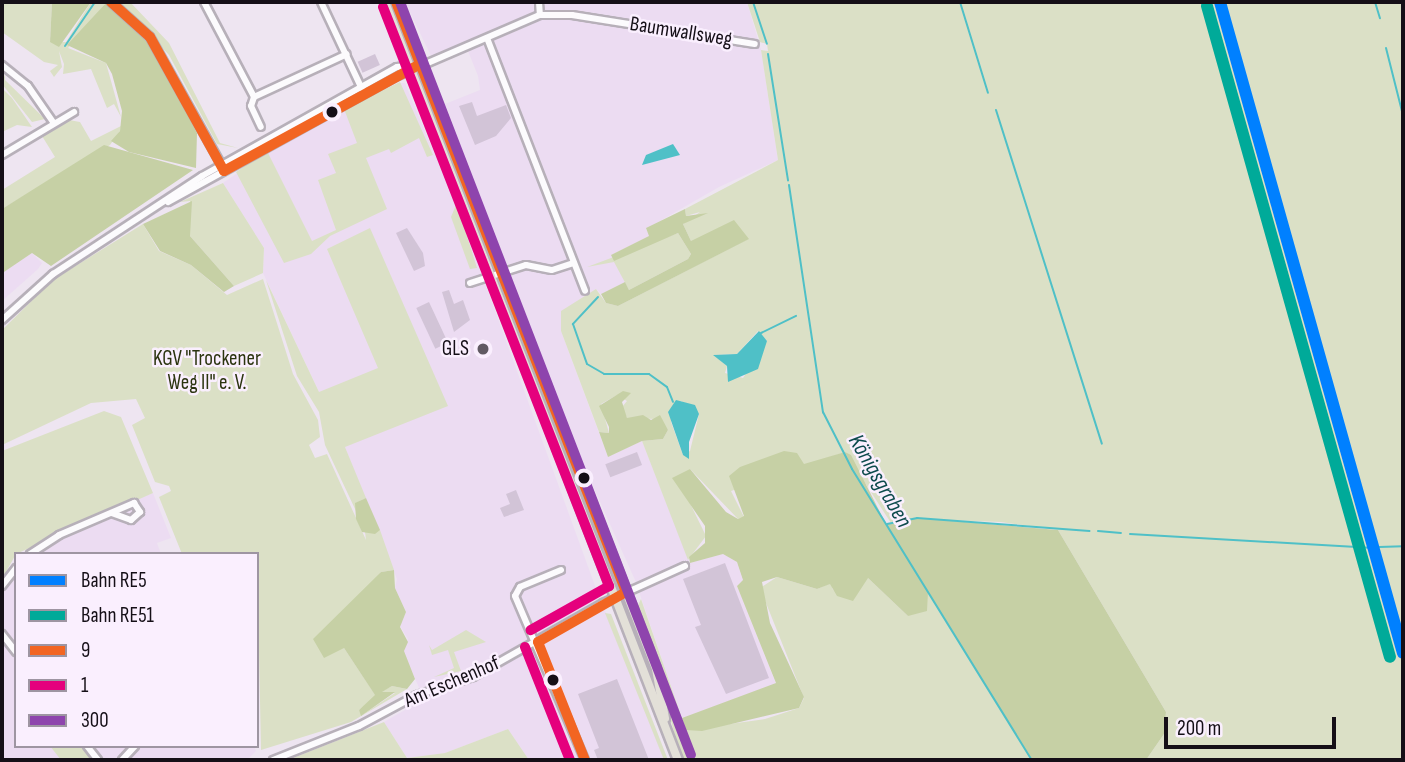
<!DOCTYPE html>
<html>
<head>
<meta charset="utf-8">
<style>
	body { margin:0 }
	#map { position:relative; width:1405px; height:762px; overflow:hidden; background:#eee5f1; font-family:"Sofia Sans Condensed",sans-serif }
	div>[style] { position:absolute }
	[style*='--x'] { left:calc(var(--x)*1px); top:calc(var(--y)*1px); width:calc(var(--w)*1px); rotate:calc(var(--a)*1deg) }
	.built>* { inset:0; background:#ecdcf2 }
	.green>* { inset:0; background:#dbe0c6 }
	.forest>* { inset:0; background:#c6d0a5 }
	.water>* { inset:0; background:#4fc0c7 }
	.stream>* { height:2px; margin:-1px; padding:0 1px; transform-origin:1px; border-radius:1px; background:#4fc0c7 }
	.building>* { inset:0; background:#d2c4d7; transform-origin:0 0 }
	.roads { filter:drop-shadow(2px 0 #b7b0b9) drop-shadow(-2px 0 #b7b0b9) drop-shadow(0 2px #b7b0b9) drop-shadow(0 -2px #b7b0b9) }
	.minor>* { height:6px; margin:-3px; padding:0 3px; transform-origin:3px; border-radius:3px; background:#fcfbfd }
	.major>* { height:8px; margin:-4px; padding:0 4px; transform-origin:4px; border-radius:4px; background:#e3e0d8 }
	.bus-1>* { height:10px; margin:-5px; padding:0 5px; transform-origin:5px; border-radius:5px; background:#f26522 }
	.bus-2>* { height:10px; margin:-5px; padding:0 5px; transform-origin:5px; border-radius:5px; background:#e5007d }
	.bus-3>* { height:10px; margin:-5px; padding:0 5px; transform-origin:5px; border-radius:5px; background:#8e44ad }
	.rail-1>* { height:12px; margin:-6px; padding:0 6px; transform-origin:6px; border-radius:6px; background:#0080ff }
	.rail-2>* { height:12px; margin:-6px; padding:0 6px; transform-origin:6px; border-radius:6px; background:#0a9 }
	.dots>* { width:19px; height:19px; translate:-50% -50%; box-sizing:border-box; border:4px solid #faeffe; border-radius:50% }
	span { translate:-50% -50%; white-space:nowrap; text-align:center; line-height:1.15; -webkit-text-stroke:5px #faeffe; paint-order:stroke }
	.street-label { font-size:21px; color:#150f17 }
	.poi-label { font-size:21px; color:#150f17 }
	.right { translate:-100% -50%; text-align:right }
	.park-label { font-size:21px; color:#2b340f }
	.water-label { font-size:23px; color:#0e4b4d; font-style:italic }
	.frame { position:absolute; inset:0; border:4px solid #150f17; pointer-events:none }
	.legend { position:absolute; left:14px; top:552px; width:245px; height:196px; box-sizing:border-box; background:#faeffe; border:2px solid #9e95a2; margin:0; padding:9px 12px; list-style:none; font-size:21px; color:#150f17 }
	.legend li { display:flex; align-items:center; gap:14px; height:35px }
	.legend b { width:35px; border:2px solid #9e95a2 }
	.scale { position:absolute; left:1164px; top:717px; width:172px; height:32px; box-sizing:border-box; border:4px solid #150f17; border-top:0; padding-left:9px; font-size:21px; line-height:24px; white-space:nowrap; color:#150f17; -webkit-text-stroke:5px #faeffe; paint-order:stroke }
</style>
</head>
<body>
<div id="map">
	<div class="built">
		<i style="clip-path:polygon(405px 2px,747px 2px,761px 50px,778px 160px,719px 187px,646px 229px,650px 236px,611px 255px,625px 282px,601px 294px,596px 289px,561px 331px,608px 457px,642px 441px,690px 563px,723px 554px,737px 562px,743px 580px,737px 586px,776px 684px,682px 718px,635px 580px,579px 455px,445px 104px,480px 90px,478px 76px,468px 51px,435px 64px)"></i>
		<i style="clip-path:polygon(1217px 2px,1223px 2px,1398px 617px,1403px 661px)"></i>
		<i style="clip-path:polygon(398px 83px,405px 83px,461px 217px,598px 594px,668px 760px,529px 760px,508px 729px,445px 753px,407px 758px,384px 722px,424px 699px,403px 651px,408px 639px,400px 626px,406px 612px,395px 588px,397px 579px,345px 447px,263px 273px,264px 248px,223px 183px,282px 142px)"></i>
		<i style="clip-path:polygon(32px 253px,42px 263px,38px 269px,2px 301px,2px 263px,5px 271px)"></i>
		<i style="clip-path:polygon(153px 493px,171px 538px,157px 543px,161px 554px,23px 554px,68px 527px)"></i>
		<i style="clip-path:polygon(16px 561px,16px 746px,254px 746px,256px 751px,247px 760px,2px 760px,2px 579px)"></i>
	</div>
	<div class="green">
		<i style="clip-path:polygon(2px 2px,52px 2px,50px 42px,66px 42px,91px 2px,106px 3px,68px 48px,106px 63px,121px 117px,114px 104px,107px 108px,91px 69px,63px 74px,64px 64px,59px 51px,62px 67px,54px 77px,50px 71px,58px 65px,44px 62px,2px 32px)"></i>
		<i style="clip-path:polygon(120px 2px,130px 2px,169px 43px,220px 143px,238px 148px,217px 144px,169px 55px)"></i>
		<i style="clip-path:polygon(evenodd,747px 2px,1217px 2px,1403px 661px,1403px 760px,1146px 760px,1164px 734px,1166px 712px,1058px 530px,1001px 522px,917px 519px,891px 523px,845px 452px,731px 491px,744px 517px,738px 519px,690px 469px,684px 491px,706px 536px,688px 560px,642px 441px,663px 439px,668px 430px,657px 419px,627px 418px,622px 407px,627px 401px,617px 395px,601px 404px,609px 433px,599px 432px,561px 331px,561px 311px,596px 289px,606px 303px,618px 306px,748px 239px,691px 241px,683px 224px,700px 212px,686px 216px,685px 209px,778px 160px,761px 50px,768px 51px,767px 44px,760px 42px,747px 2px,758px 331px,767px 341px,743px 378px,725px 373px,727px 366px,714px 355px,737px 354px,758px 331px,747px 2px,681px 401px,699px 414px,690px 451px,683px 455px,671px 422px,681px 401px)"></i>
		<i style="clip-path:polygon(1223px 2px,1403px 2px,1403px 635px,1375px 544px)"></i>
		<i style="clip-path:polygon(5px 74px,5px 80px,45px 119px,32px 122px,2px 84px)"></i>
		<i style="clip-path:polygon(400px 82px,433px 155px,427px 157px,419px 138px,391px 153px,389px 149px,366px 158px,387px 209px,330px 236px,311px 254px,284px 263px,236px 172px,267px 151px,312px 241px,336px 230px,318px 180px,336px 173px,328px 154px,357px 143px,344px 109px)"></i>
		<i style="clip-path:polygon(2px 88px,12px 98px,32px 127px,17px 125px,2px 132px)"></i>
		<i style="clip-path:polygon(69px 120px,80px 122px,91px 141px,121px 126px,120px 131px,110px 145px,2px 209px,2px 190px,55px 157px,42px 136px)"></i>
		<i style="clip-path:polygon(223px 183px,264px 248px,263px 273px,234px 286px,190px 236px,190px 201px,180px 202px)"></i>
		<i style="clip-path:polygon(456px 205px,461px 217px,477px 268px,470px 269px,451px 217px)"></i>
		<i style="clip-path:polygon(143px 224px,159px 251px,191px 265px,227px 295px,263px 279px,293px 374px,318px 420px,320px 437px,309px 445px,315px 458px,327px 454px,366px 540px,365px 532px,380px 530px,394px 570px,381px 572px,373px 582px,344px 648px,376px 696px,359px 710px,362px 715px,395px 693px,381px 692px,392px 686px,407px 689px,351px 722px,261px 750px,257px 554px,182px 554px,159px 497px,171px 491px,169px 486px,155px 482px,132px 425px,145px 418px,136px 399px,91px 403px,2px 445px,2px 330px,53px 280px)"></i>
		<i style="clip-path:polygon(370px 228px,448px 406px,345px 447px,366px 498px,356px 503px,356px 511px,325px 445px,319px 412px,297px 376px,266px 280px,319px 392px,378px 368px,327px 249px)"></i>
		<i style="clip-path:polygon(678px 233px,691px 254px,688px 259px,629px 290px,614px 262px,587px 267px)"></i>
		<i style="clip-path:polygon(498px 285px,518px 327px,617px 578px,589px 520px)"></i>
		<i style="clip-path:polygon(104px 411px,121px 417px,153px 493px,16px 554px,2px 579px,2px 451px)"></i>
		<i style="clip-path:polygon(777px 577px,817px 589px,831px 583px,833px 590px,854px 596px,867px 577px,908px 616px,928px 591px,1032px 760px,682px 760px,638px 605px,641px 599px,686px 730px,765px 719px,799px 708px,804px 698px,760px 588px)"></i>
		<i style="clip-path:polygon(605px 613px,611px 614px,668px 760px,664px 760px)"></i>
		<i style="clip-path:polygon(466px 630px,486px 642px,454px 652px,461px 671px,434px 677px,454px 668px,448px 650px,432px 655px,429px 645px,432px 650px)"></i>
		<i style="clip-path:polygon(384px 722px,407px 758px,445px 753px,508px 729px,529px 760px,288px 760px)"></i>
		<i style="clip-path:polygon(50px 746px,81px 746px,92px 760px,61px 760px)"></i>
	</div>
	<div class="forest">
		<i style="clip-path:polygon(52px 2px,91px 2px,59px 47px,50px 42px)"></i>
		<i style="clip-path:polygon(106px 3px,147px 42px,169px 77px,197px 133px,196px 168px,129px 152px,111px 141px,120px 131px,122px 111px,112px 74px,106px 63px,67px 45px)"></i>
		<i style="clip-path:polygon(104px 145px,193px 170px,51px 266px,32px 253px,4px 272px,2px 209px)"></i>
		<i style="clip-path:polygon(192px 201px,190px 236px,234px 286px,224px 292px,191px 265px,160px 251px,143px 224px)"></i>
		<i style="clip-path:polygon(685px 209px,686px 216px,708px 213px,683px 224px,691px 241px,734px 220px,749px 239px,618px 306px,606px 303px,601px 294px,625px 282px,629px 290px,688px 259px,691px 254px,678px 233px,614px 261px,611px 255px,649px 236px,646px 228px)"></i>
		<i style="clip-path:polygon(623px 391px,631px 393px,622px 402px,627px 418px,643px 415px,651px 420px,660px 415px,668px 430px,663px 439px,642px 441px,608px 457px,599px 432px,609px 433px,609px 427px,599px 406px)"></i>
		<i style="clip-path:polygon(784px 451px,797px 453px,804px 464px,845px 452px,851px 455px,886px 524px,917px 518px,1058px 530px,1166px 712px,1164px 734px,1146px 760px,1032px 760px,928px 592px,927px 611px,908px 616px,868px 578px,853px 601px,837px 596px,830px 584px,817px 589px,777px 577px,762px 582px,770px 623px,804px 697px,799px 708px,702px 731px,686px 730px,682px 718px,776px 683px,737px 586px,743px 580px,737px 562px,723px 554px,690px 563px,689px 557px,705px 543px,705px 526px,672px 478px,690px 469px,726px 512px,738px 519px,744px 516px,729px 476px,740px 467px)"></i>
		<i style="clip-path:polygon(366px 498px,380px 530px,375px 534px,362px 532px,356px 519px,355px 503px)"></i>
		<i style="clip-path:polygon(394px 570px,395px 588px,406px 612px,400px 627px,408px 642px,404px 651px,415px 679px,407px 689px,392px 686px,382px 692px,395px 692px,361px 716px,359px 710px,375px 695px,344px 648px,324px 658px,313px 639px,381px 572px)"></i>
	</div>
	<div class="water">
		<i style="clip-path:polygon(673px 144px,680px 155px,642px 165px,646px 155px)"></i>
		<i style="clip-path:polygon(759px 331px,767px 341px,758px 369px,728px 382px,727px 366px,713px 355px,737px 354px)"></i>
		<i style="clip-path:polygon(676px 400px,695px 405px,699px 414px,689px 442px,689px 459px,683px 455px,668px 412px)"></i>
	</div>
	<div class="stream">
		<i style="--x:753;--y:2;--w:44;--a:71.6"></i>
		<i style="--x:960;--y:2;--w:95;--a:72.9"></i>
		<i style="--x:1375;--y:2;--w:17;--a:73"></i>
		<i style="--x:65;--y:46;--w:53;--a:-55.7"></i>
		<i style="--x:1386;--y:48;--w:69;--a:75.8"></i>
		<i style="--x:768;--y:54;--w:128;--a:81"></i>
		<i style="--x:996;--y:110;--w:350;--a:72.4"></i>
		<i style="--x:789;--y:185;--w:230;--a:81.5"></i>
		<i style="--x:823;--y:412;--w:64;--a:63"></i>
		<i style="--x:852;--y:469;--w:342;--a:58.3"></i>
		<i style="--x:598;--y:297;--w:37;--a:133"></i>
		<i style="--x:573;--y:324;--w:42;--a:70.7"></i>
		<i style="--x:587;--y:364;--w:20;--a:30"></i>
		<i style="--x:604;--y:374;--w:45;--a:0"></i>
		<i style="--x:649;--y:374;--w:22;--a:36"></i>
		<i style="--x:667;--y:387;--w:16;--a:68"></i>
		<i style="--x:761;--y:333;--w:39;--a:-26"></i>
		<i style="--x:887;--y:524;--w:31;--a:-11"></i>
		<i style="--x:917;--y:518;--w:173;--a:4.3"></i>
		<i style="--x:1098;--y:531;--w:23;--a:5"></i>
		<i style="--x:1130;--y:534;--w:240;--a:3.3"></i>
		<i style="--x:1379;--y:547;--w:24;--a:-2"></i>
	</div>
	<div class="building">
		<i style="left:375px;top:54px;width:12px;height:19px;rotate:66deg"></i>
		<i style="clip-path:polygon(472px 102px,477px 116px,506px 105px,511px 118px,496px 136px,475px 145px,459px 106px)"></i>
		<i style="clip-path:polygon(407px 228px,423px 253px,425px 266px,414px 271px,396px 233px)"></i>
		<i style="clip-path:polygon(449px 290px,454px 304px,463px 300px,470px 320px,454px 332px,442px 292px)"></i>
		<i style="left:429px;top:302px;width:45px;height:14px;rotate:65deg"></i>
		<i style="left:637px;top:452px;width:14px;height:34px;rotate:69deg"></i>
		<i style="clip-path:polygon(516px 490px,524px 510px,504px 517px,500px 508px,510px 504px,506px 494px)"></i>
		<i style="clip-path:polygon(725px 563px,769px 678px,726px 694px,695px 627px,701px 625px,683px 579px)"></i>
		<i style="clip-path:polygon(617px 679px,649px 760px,598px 760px,594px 750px,599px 748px,578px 694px)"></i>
	</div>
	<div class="roads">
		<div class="minor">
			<i style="--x:111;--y:2;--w:52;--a:41.9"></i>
			<i style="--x:150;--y:37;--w:148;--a:60.8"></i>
			<i style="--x:204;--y:2;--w:107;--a:62.2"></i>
			<i style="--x:254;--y:97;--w:102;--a:-24.8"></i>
			<i style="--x:321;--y:2;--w:96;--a:64.8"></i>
			<i style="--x:539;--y:2;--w:13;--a:86"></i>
			<i style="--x:540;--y:15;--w:32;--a:0"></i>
			<i style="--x:572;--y:15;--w:185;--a:9"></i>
			<i style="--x:487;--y:38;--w:271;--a:68.8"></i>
			<i style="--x:2;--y:65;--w:33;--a:39"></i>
			<i style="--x:28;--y:86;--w:44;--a:55.2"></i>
			<i style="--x:254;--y:97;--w:9;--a:108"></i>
			<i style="--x:251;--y:106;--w:23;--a:65"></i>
			<i style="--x:2;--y:155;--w:84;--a:-30.8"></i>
			<i style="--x:168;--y:202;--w:259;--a:-28.8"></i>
			<i style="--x:395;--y:77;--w:158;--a:-23.2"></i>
			<i style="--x:470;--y:283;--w:59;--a:-17.8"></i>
			<i style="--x:526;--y:265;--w:26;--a:11"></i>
			<i style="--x:552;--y:270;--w:23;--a:-18"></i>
			<i style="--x:2;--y:320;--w:69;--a:-42"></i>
			<i style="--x:53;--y:274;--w:178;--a:-33.3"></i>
			<i style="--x:202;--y:176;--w:223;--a:-29.2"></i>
			<i style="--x:397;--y:67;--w:23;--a:-7"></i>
			<i style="--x:30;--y:554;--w:35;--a:-33"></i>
			<i style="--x:59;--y:535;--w:82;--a:-23.1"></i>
			<i style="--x:134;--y:503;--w:11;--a:56"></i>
			<i style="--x:140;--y:512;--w:12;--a:138"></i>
			<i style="--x:131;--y:520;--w:20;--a:-160"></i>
			<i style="--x:561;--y:570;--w:44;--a:157.5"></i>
			<i style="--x:520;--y:587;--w:10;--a:119"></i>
			<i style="--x:515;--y:596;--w:178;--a:66.9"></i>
			<i style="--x:2;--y:586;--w:23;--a:-52"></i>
			<i style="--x:2;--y:634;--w:23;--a:52"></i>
			<i style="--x:87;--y:746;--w:18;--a:52"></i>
			<i style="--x:122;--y:760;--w:19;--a:-47"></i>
			<i style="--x:273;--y:760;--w:92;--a:-21.6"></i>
			<i style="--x:359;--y:726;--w:66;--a:-28.1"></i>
			<i style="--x:417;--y:695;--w:59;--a:-17.8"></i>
			<i style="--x:473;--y:677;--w:150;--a:-29.6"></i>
			<i style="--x:603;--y:603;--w:90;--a:-24.3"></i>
		</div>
		<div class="major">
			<i style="--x:385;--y:2;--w:813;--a:68.87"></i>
			<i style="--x:396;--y:2;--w:716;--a:68.7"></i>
			<i style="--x:656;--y:669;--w:50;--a:79.6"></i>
		</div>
	</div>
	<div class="bus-1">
		<i style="--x:111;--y:2;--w:52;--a:41.9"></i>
		<i style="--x:150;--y:37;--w:153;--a:61.1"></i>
		<i style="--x:224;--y:171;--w:223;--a:-28.6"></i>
		<i style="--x:396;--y:2;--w:633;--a:68.7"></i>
		<i style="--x:626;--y:592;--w:101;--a:150.4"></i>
		<i style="--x:538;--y:642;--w:127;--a:68.3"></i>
	</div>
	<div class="bus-2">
		<i style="--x:383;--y:7;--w:622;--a:68.68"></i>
		<i style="--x:609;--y:586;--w:90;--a:150.6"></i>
		<i style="--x:525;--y:647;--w:122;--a:68.3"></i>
	</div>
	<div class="bus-3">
		<i style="--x:400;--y:2;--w:807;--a:68.87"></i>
	</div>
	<div class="rail-1">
		<i style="--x:1220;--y:2;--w:676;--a:74.3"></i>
	</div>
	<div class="rail-2">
		<i style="--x:1207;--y:6;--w:676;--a:74.3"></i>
	</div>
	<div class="dots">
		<i style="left:332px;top:112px;background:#150f17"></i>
		<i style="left:483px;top:349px;background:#615a63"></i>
		<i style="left:584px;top:478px;background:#150f17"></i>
		<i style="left:553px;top:680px;background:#150f17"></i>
	</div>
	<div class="street-label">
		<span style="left:681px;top:32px;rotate:9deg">Baumwallsweg</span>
		<span style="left:452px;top:682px;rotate:-23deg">Am Eschenhof</span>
	</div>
	<div class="poi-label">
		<span class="right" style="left:469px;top:349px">GLS</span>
	</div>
	<div class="park-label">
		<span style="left:207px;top:371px">KGV "Trockener<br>Weg II" e. V.</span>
	</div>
	<div class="water-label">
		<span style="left:880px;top:481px;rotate:60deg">Königsgraben</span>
	</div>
	<div class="frame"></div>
	<ul class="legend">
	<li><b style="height:9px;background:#0080ff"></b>Bahn RE5</li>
	<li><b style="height:9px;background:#0a9"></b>Bahn RE51</li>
	<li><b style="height:9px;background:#f26522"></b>9</li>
	<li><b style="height:9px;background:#e5007d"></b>1</li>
	<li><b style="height:9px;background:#8e44ad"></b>300</li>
	</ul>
	<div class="scale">200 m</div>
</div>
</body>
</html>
